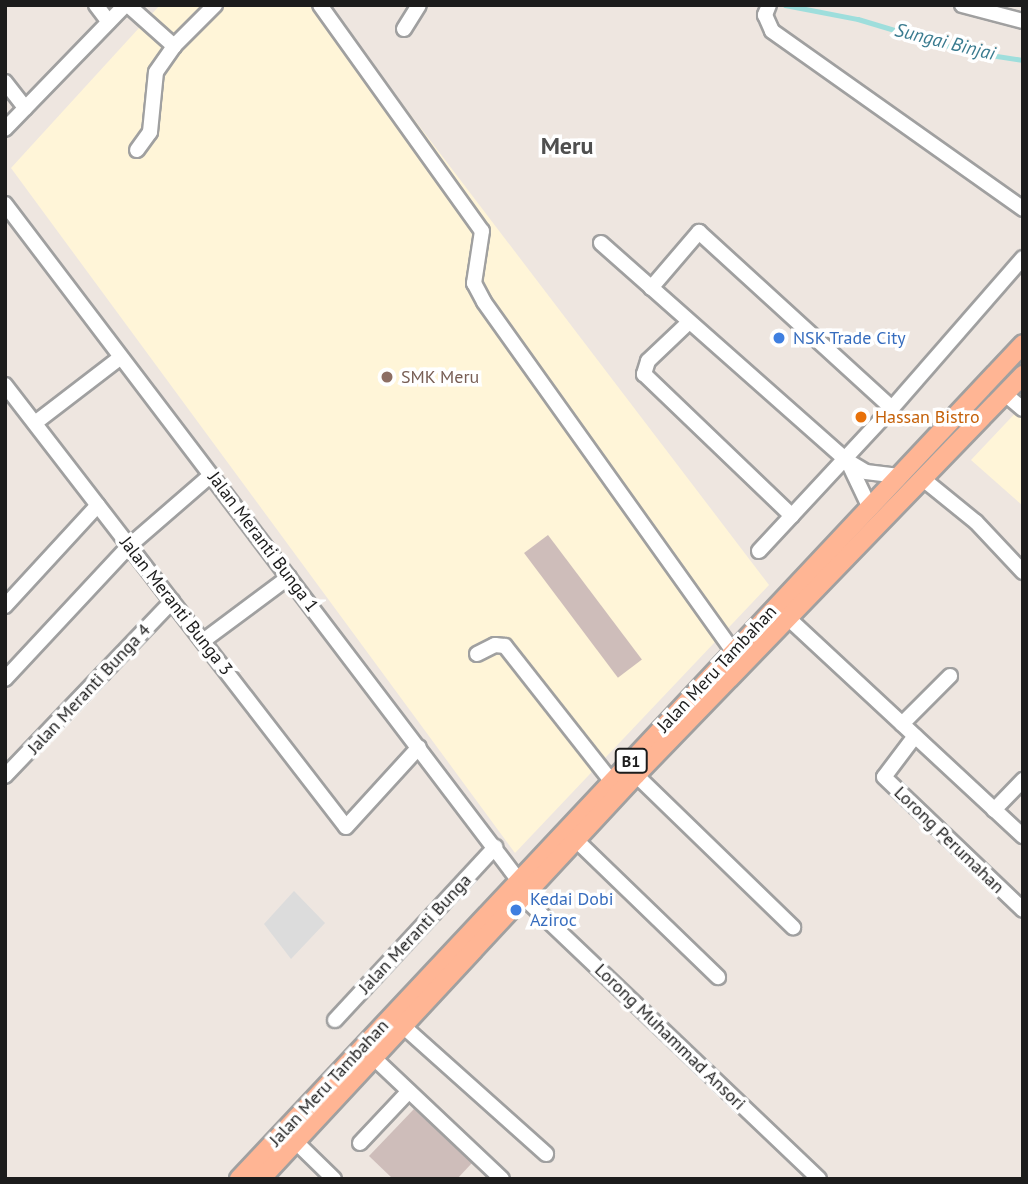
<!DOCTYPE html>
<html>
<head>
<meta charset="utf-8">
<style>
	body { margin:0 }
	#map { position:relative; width:1028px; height:1184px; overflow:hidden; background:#eee6e0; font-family:"PT Sans",sans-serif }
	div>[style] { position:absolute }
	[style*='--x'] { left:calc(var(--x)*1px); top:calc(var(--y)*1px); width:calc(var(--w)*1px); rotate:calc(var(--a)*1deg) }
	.education>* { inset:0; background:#fff5d8 }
	.parking>* { inset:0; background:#dcdcdc }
	.stream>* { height:4.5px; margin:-2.25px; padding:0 2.25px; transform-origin:2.25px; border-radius:2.25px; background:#9ededc }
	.building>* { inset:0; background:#cebdba; transform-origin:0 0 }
	.roads { filter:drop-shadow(2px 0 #a0a0a0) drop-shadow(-2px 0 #a0a0a0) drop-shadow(0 2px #a0a0a0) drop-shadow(0 -2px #a0a0a0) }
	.minor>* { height:14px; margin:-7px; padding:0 7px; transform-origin:7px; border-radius:7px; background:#fff }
	.major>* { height:18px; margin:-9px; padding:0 9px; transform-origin:9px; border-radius:9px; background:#ffb594 }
	.dots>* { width:19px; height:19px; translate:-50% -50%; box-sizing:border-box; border:4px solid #fff; border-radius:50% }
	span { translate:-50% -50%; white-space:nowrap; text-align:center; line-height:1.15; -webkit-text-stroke:7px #fff; paint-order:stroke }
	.shield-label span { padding:2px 5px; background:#fff; border:2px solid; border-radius:5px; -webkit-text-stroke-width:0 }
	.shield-label { font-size:16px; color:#1c1c1c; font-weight:700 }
	.shop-label { font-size:18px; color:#366cbe }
	.left { translate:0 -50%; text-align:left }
	.education-label { font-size:18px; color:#785e54 }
	.food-label { font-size:18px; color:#c56008 }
	.street-label { font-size:18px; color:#1c1c1c }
	.water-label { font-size:19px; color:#3a7b8f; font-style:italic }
	.district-label { font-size:24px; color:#4f4f4f; font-weight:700 }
	.frame { position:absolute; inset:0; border:7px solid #1c1c1c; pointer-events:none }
</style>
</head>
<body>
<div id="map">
	<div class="education">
		<i style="clip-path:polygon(160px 5px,327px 5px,769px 585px,515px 853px,11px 168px)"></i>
		<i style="clip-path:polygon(1023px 405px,1023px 506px,971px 460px)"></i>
	</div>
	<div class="parking">
		<i style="clip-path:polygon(294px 891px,325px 923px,291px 959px,264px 924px)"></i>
	</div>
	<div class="stream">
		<i style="--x:785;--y:5;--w:74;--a:10.9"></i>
		<i style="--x:858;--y:19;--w:112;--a:16.7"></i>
		<i style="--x:965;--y:51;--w:59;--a:8.8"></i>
	</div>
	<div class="building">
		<i style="left:548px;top:535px;width:156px;height:30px;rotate:53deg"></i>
		<i style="clip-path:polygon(414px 1109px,472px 1163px,457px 1179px,393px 1179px,369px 1156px)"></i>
	</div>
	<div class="roads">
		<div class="minor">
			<i style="--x:96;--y:5;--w:21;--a:53"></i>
			<i style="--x:128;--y:5;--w:62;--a:41.7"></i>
			<i style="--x:320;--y:5;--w:278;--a:54.4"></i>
			<i style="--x:482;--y:231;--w:53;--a:98.7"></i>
			<i style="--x:474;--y:283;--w:21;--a:62"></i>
			<i style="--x:484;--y:302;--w:429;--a:54.5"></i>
			<i style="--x:769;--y:5;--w:11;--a:112"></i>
			<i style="--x:765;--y:15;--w:17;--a:66"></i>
			<i style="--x:772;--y:31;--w:308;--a:35.3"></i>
			<i style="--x:962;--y:5;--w:63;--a:14.7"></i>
			<i style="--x:404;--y:29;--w:28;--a:-58"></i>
			<i style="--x:5;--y:82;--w:33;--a:52"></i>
			<i style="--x:5;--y:129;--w:173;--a:-45.9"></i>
			<i style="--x:137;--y:150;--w:22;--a:-54"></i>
			<i style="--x:150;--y:132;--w:60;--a:-84.3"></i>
			<i style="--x:156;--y:72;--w:32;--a:-55"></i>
			<i style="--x:174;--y:46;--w:58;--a:-45"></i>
			<i style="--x:5;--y:204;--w:850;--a:52.79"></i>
			<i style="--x:601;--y:243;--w:327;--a:41.5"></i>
			<i style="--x:846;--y:460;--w:23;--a:31"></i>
			<i style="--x:866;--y:472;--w:31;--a:7"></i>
			<i style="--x:651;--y:288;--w:74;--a:-49.4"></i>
			<i style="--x:699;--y:232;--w:261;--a:42.4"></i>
			<i style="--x:688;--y:323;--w:55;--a:136.5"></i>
			<i style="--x:648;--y:361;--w:14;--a:107"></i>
			<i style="--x:644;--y:374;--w:205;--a:43.8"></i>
			<i style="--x:5;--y:385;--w:558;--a:52.35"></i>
			<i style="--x:346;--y:827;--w:108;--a:-47.6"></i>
			<i style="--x:1005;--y:394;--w:23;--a:40"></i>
			<i style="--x:35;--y:423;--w:108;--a:-37.5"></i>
			<i style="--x:849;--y:464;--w:47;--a:64.5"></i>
			<i style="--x:923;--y:479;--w:68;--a:39.1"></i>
			<i style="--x:976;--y:522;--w:69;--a:46.8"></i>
			<i style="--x:759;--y:551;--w:195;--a:-47.1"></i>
			<i style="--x:892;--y:408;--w:199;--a:-48.9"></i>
			<i style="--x:5;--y:606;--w:137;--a:-47.4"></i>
			<i style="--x:787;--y:617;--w:322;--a:42.9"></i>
			<i style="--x:203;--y:641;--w:107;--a:-36.7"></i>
			<i style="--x:477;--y:654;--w:20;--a:-27"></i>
			<i style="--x:495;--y:645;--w:10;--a:6"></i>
			<i style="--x:505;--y:646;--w:173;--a:51.8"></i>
			<i style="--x:5;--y:679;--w:182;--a:-47"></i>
			<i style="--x:129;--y:546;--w:108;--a:-40.9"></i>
			<i style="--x:902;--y:724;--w:68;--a:-45"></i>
			<i style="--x:915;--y:736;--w:51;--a:127.1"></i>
			<i style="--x:884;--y:777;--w:192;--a:43.7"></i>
			<i style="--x:636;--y:775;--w:219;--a:44.1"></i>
			<i style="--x:5;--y:776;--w:242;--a:-46.3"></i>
			<i style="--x:994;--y:810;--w:42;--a:-46"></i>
			<i style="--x:575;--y:839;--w:199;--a:44"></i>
			<i style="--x:522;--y:896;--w:410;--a:43.6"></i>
			<i style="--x:335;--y:1020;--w:236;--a:-47.2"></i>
			<i style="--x:403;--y:1026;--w:192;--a:41.8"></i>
			<i style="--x:374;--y:1058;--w:176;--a:43.4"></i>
			<i style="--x:296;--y:1142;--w:53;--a:44.2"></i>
			<i style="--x:360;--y:1143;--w:71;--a:-46.7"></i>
		</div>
		<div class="major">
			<i style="--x:239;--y:1179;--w:1145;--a:-46.8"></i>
			<i style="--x:261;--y:1179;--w:551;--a:-47.13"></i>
			<i style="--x:636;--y:775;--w:557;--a:-45.95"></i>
		</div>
	</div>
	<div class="dots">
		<i style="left:779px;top:338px;background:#3f7fe0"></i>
		<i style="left:387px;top:377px;background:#8d6e63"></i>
		<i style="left:861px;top:417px;background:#e8710a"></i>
		<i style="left:516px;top:910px;background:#3f7fe0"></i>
	</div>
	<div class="shield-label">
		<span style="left:631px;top:761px">B1</span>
	</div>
	<div class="shop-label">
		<span class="left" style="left:793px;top:338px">NSK Trade City</span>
		<span class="left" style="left:530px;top:910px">Kedai Dobi<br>Aziroc</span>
	</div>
	<div class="education-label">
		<span class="left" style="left:401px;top:377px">SMK Meru</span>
	</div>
	<div class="food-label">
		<span class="left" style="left:875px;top:417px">Hassan Bistro</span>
	</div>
	<div class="street-label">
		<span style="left:263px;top:542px;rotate:53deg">Jalan Meranti Bunga 1</span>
		<span style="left:176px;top:606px;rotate:52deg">Jalan Meranti Bunga 3</span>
		<span style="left:717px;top:669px;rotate:-47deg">Jalan Meru Tambahan</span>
		<span style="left:89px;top:689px;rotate:-47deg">Jalan Meranti Bunga 4</span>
		<span style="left:949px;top:840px;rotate:44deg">Lorong Perumahan</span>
		<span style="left:415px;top:934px;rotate:-47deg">Jalan Meranti Bunga</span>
		<span style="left:670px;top:1037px;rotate:44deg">Lorong Muhammad Ansori</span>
		<span style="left:329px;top:1083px;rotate:-47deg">Jalan Meru Tambahan</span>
	</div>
	<div class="water-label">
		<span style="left:945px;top:42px;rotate:14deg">Sungai Binjai</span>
	</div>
	<div class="district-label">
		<span style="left:567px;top:146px">Meru</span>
	</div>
	<div class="frame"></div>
</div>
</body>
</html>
